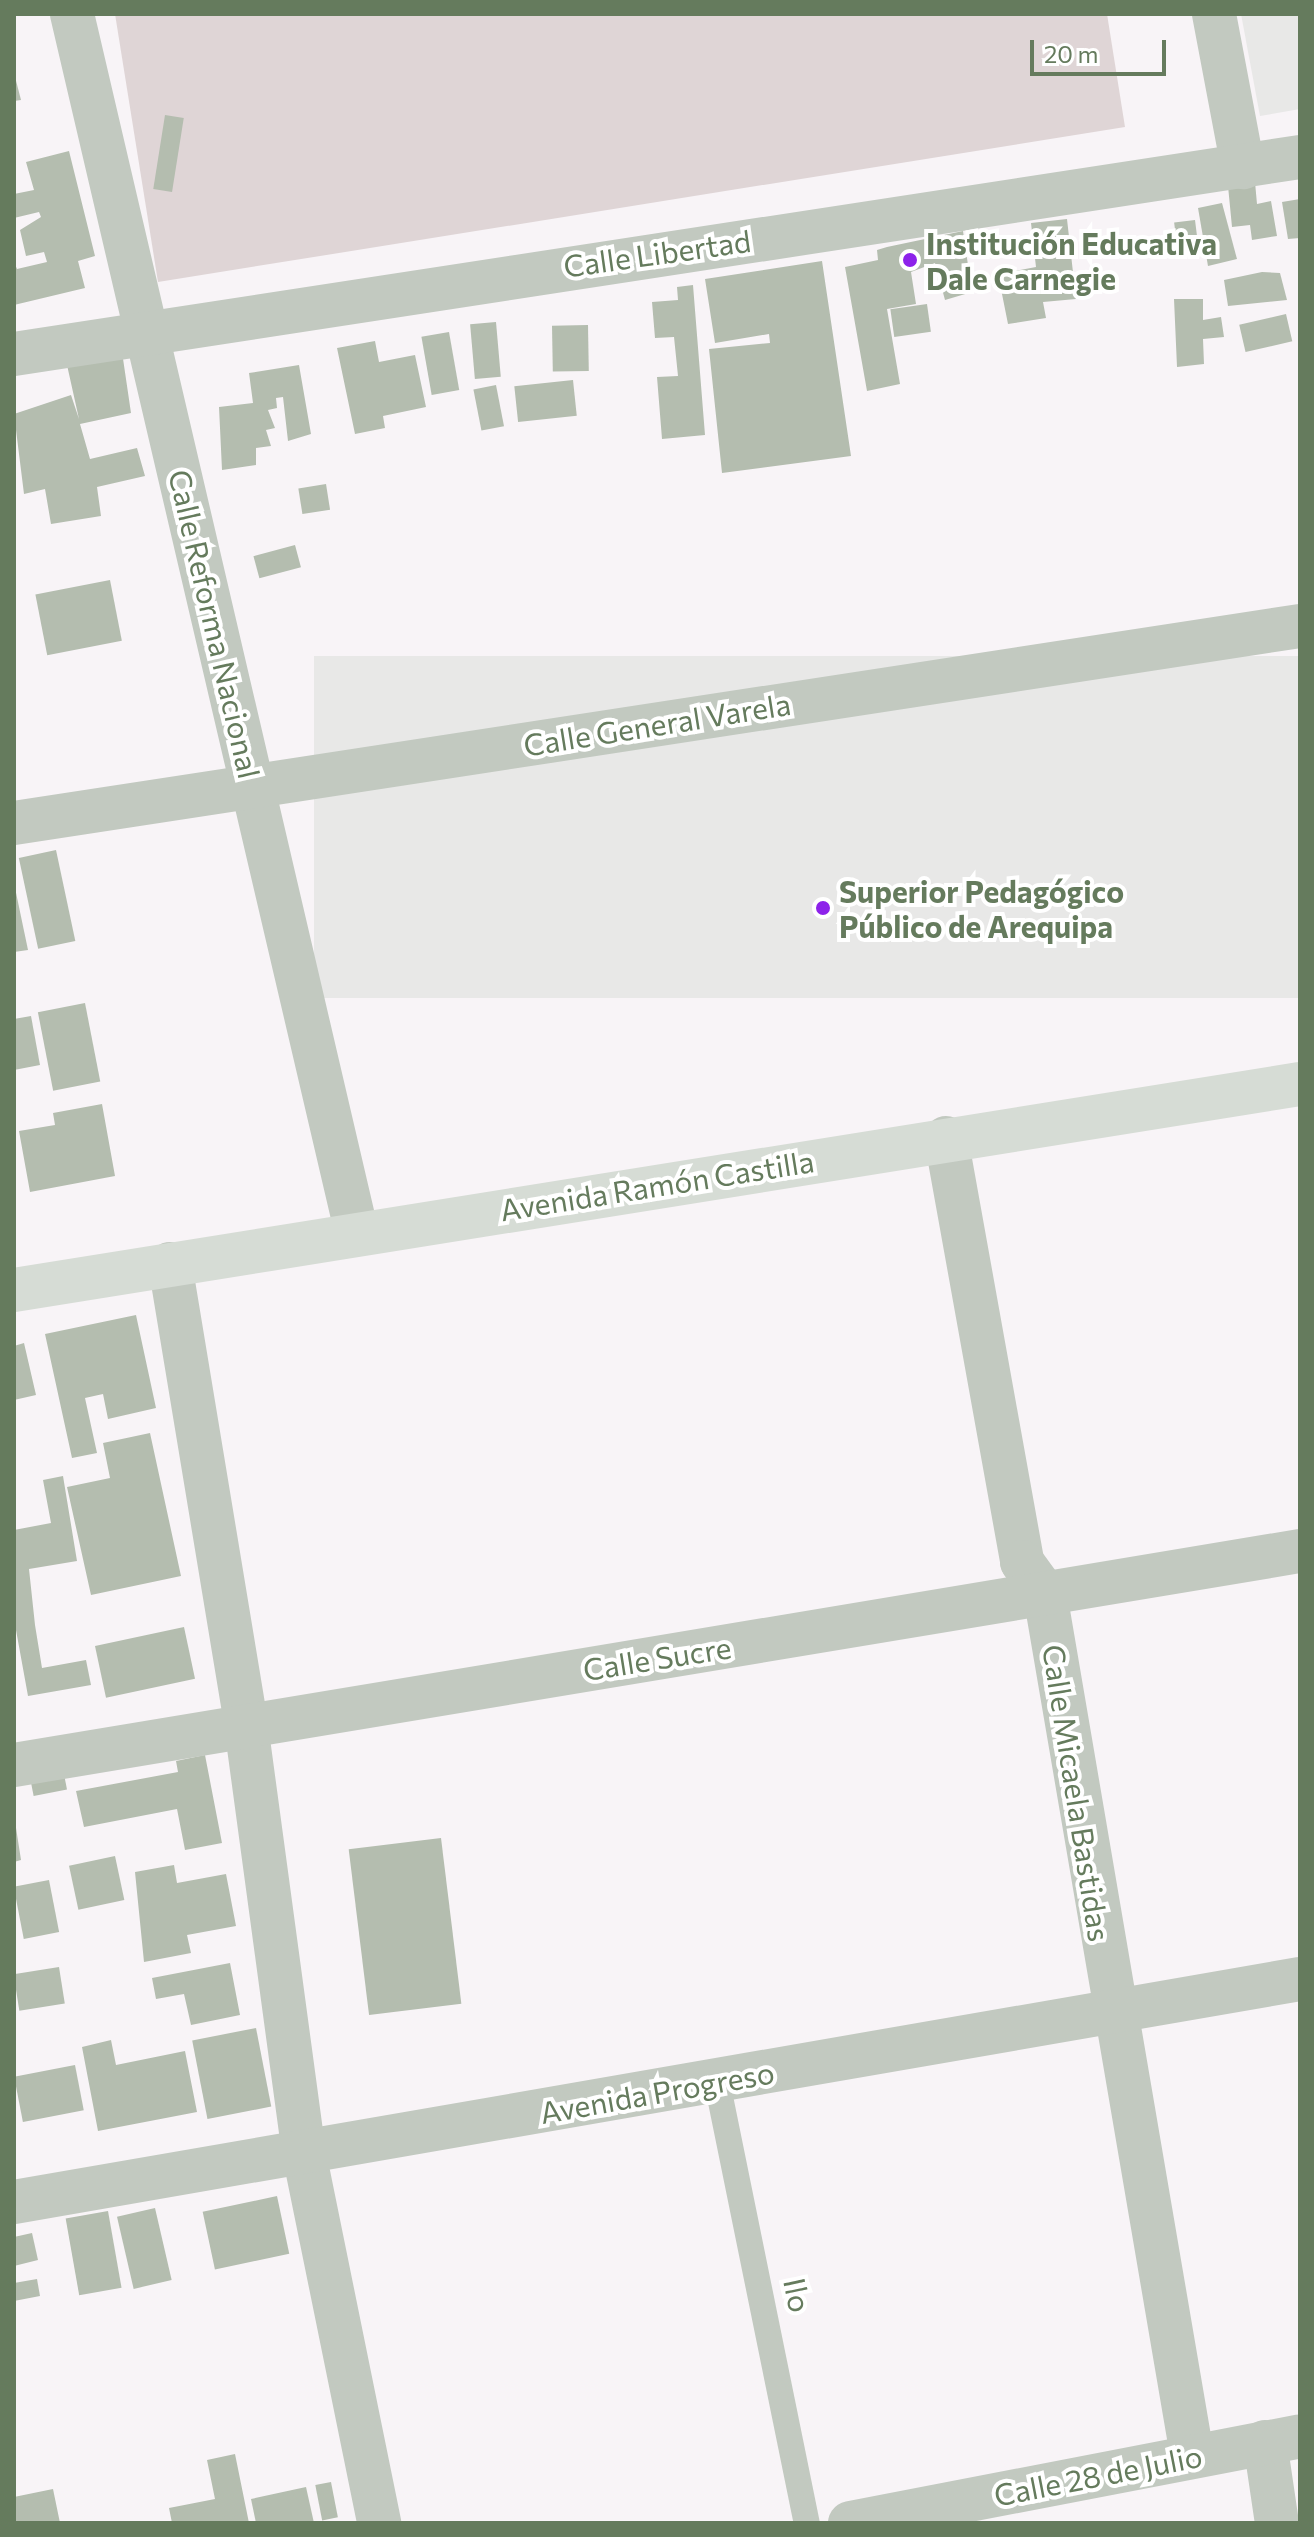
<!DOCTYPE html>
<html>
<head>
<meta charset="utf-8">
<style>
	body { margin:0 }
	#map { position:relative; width:1314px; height:2537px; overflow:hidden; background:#f8f4f7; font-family:Commissioner,sans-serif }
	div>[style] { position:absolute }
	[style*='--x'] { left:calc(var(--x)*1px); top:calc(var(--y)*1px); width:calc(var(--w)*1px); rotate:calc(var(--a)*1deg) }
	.built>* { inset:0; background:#e8e8e7; transform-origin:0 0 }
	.green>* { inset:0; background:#dfd5d6 }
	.building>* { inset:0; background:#b4bdaf; transform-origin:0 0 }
	.service>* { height:26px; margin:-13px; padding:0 13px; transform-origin:13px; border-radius:13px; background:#c2c9c0 }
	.minor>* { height:44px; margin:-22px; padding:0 22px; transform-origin:22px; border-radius:22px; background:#c2c9c0 }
	.secondary>* { height:44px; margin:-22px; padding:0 22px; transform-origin:22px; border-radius:22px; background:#d6dcd5 }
	.dots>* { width:22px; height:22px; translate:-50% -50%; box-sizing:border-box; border:4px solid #fff; border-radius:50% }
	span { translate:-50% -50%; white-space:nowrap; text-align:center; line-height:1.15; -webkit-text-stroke:8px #fff; paint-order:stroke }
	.poi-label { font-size:30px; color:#657b5d; font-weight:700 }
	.left { translate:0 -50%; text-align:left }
	.street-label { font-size:30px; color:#657b5d }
	.frame { position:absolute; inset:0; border:16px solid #657b5d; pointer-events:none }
	.scale { position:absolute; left:1030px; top:40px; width:136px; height:36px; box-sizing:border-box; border:4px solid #657b5d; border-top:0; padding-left:10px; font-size:24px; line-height:28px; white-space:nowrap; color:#657b5d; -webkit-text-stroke:6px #fff; paint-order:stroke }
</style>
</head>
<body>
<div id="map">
	<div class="built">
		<i style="clip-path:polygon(1241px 14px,1300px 14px,1300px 109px,1260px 116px)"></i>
		<i style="left:1300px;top:656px;width:342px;height:986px;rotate:90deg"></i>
	</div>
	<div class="green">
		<i style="clip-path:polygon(115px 14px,1107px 14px,1125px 127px,158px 282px)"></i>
	</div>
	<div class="building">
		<i style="clip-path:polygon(14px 73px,21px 100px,14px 101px)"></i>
		<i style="left:165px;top:115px;width:19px;height:75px;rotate:9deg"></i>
		<i style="clip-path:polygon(69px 151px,95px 256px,78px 261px,85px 288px,14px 305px,14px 262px,17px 269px,47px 262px,44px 252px,26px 256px,20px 230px,41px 217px,39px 212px,14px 218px,14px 194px,34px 190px,26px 162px)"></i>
		<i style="clip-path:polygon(1255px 182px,1257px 204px,1271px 201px,1277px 236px,1252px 240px,1250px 225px,1232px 227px,1228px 186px)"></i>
		<i style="clip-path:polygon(1300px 199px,1300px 238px,1288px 239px,1282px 202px)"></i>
		<i style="clip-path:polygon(1222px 203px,1237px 259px,1208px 266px,1198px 208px)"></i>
		<i style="clip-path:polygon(1067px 219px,1076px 299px,1043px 302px,1046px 318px,1008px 324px,998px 274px,1036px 267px,1031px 223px)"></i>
		<i style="left:1195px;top:220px;width:23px;height:21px;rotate:83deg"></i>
		<i style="clip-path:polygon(963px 231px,972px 292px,945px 300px,935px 263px,911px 272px,916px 304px,887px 309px,900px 384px,867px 391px,845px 267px,878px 260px,877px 250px,887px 247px)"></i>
		<i style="clip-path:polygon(822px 261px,851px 456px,722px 473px,709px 349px,770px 343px,769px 334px,715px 343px,705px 279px)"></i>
		<i style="clip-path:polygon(1262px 272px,1280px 273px,1287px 300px,1228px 306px,1224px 280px)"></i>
		<i style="clip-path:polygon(693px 285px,705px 435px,662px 439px,657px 377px,678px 376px,674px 337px,655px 338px,652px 302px,678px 300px,677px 287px)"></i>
		<i style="clip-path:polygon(1174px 299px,1203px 299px,1203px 320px,1221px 317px,1224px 337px,1203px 339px,1204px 364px,1177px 367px)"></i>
		<i style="left:927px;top:304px;width:28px;height:37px;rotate:82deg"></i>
		<i style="left:1286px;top:314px;width:28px;height:48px;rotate:77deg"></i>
		<i style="left:496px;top:322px;width:55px;height:26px;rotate:85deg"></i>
		<i style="left:588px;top:325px;width:46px;height:36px;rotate:89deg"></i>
		<i style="left:449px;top:332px;width:59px;height:28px;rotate:80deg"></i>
		<i style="clip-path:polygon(375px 341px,379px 362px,415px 355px,426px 407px,383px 416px,385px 428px,355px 434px,337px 348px)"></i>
		<i style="clip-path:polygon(121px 345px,131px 413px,80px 424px,90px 459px,137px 448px,145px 476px,97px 487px,101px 516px,51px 524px,45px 489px,24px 494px,14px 414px,71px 395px,79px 419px,65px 356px)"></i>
		<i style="clip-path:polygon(299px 365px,311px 434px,288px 441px,283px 397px,276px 398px,277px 408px,268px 410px,275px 428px,266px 430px,271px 446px,256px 448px,256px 465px,222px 470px,219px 407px,253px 403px,249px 373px)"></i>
		<i style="left:573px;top:380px;width:36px;height:59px;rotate:84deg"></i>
		<i style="left:496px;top:385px;width:42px;height:23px;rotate:79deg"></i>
		<i style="left:326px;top:484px;width:26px;height:28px;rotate:81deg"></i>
		<i style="left:295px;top:545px;width:23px;height:43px;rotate:75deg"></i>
		<i style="left:110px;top:580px;width:62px;height:76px;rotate:79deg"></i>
		<i style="left:56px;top:850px;width:93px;height:38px;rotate:78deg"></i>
		<i style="clip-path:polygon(14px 883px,28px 950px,14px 952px)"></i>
		<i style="left:85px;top:1003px;width:80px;height:48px;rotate:79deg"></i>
		<i style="clip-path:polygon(31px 1016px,40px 1065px,14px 1070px,14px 1019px)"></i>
		<i style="clip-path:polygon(102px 1104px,115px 1176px,30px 1192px,19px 1131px,55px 1125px,53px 1113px)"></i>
		<i style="clip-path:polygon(136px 1315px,156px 1408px,108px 1419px,103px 1394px,85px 1398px,97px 1453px,72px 1458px,45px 1334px)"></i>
		<i style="clip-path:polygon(24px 1343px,36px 1395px,14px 1400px,14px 1346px)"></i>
		<i style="clip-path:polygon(150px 1433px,181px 1576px,91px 1595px,67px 1487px,110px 1478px,103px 1443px)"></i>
		<i style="clip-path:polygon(63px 1476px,77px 1561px,29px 1569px,35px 1625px,42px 1668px,86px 1660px,91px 1685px,28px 1696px,14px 1619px,14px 1530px,51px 1523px,43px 1480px)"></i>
		<i style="left:184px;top:1627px;width:53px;height:91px;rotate:78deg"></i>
		<i style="clip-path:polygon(205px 1755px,222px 1843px,185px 1850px,177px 1809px,84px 1827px,76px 1791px,178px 1772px,176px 1761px)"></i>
		<i style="left:63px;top:1769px;width:21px;height:34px;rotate:79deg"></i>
		<i style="clip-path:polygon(16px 1828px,21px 1860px,14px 1862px,14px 1829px)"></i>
		<i style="left:441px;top:1838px;width:167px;height:93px;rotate:83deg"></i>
		<i style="left:115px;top:1856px;width:45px;height:47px;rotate:78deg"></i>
		<i style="clip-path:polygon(174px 1865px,177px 1883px,226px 1874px,236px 1926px,187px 1935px,191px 1953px,144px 1962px,135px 1872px)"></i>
		<i style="left:49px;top:1880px;width:53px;height:36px;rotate:79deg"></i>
		<i style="clip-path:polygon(230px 1963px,240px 2015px,191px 2025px,184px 1994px,156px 1999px,152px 1978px)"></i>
		<i style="left:59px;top:1967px;width:37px;height:46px;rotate:81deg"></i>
		<i style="left:256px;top:2028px;width:80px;height:65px;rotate:79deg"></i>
		<i style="clip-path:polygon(111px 2040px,116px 2065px,185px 2051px,197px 2112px,98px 2131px,82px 2047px)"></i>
		<i style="left:75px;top:2065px;width:46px;height:62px;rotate:79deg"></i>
		<i style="left:277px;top:2196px;width:59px;height:76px;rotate:78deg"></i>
		<i style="left:155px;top:2208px;width:74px;height:39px;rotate:77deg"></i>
		<i style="left:108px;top:2211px;width:78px;height:43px;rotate:80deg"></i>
		<i style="clip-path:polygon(32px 2233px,38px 2260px,14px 2266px,14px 2237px)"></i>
		<i style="clip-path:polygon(37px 2279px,40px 2296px,14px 2301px,14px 2283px)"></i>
		<i style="clip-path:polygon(235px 2454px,249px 2523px,172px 2523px,169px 2508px,215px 2499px,207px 2460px)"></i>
		<i style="left:331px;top:2482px;width:36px;height:16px;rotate:79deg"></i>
		<i style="clip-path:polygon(306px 2487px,314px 2523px,256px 2523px,251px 2499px)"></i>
		<i style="clip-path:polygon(53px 2489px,60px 2523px,15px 2523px,14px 2497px)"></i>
	</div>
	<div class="service">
		<i style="--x:717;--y:2082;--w:450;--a:78.5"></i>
	</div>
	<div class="minor">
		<i style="--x:72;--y:14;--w:1253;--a:76.85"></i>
		<i style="--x:1214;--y:14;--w:156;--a:79.3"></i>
		<i style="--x:14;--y:354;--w:1301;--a:-8.71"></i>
		<i style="--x:14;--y:823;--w:1301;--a:-8.71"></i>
		<i style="--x:946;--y:1138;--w:431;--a:79.8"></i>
		<i style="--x:1022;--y:1562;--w:39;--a:54"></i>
		<i style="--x:1045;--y:1594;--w:873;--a:80.31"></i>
		<i style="--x:170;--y:1264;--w:467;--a:80.6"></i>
		<i style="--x:246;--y:1725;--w:432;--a:82.3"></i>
		<i style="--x:304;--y:2153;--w:378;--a:78.5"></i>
		<i style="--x:14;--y:1765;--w:1304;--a:-9.45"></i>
		<i style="--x:14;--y:2202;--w:1305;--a:-9.84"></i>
		<i style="--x:1265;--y:2442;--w:82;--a:81.6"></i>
		<i style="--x:850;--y:2523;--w:458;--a:-10.9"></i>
	</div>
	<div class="secondary">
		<i style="--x:14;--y:1290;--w:1302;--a:-9.1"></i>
	</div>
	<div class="dots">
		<i style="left:910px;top:260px;background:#8d22ea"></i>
		<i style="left:823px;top:908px;background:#8d22ea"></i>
	</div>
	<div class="poi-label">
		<span class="left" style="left:926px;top:260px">Institución Educativa<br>Dale Carnegie</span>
		<span class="left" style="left:839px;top:908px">Superior Pedagógico<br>Público de Arequipa</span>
	</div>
	<div class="street-label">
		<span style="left:657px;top:253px;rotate:-8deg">Calle Libertad</span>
		<span style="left:215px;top:624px;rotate:77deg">Calle Reforma Nacional</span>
		<span style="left:657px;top:724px;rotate:-9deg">Calle General Varela</span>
		<span style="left:657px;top:1185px;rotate:-9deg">Avenida Ramón Castilla</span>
		<span style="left:657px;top:1658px;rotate:-9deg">Calle Sucre</span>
		<span style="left:1077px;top:1793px;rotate:81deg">Calle Micaela Bastidas</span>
		<span style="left:657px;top:2092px;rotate:-10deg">Avenida Progreso</span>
		<span style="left:798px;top:2295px;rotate:78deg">Ilo</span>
		<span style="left:1098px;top:2475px;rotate:-11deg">Calle 28 de Julio</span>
	</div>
	<div class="frame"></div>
	<div class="scale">20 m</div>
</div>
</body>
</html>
